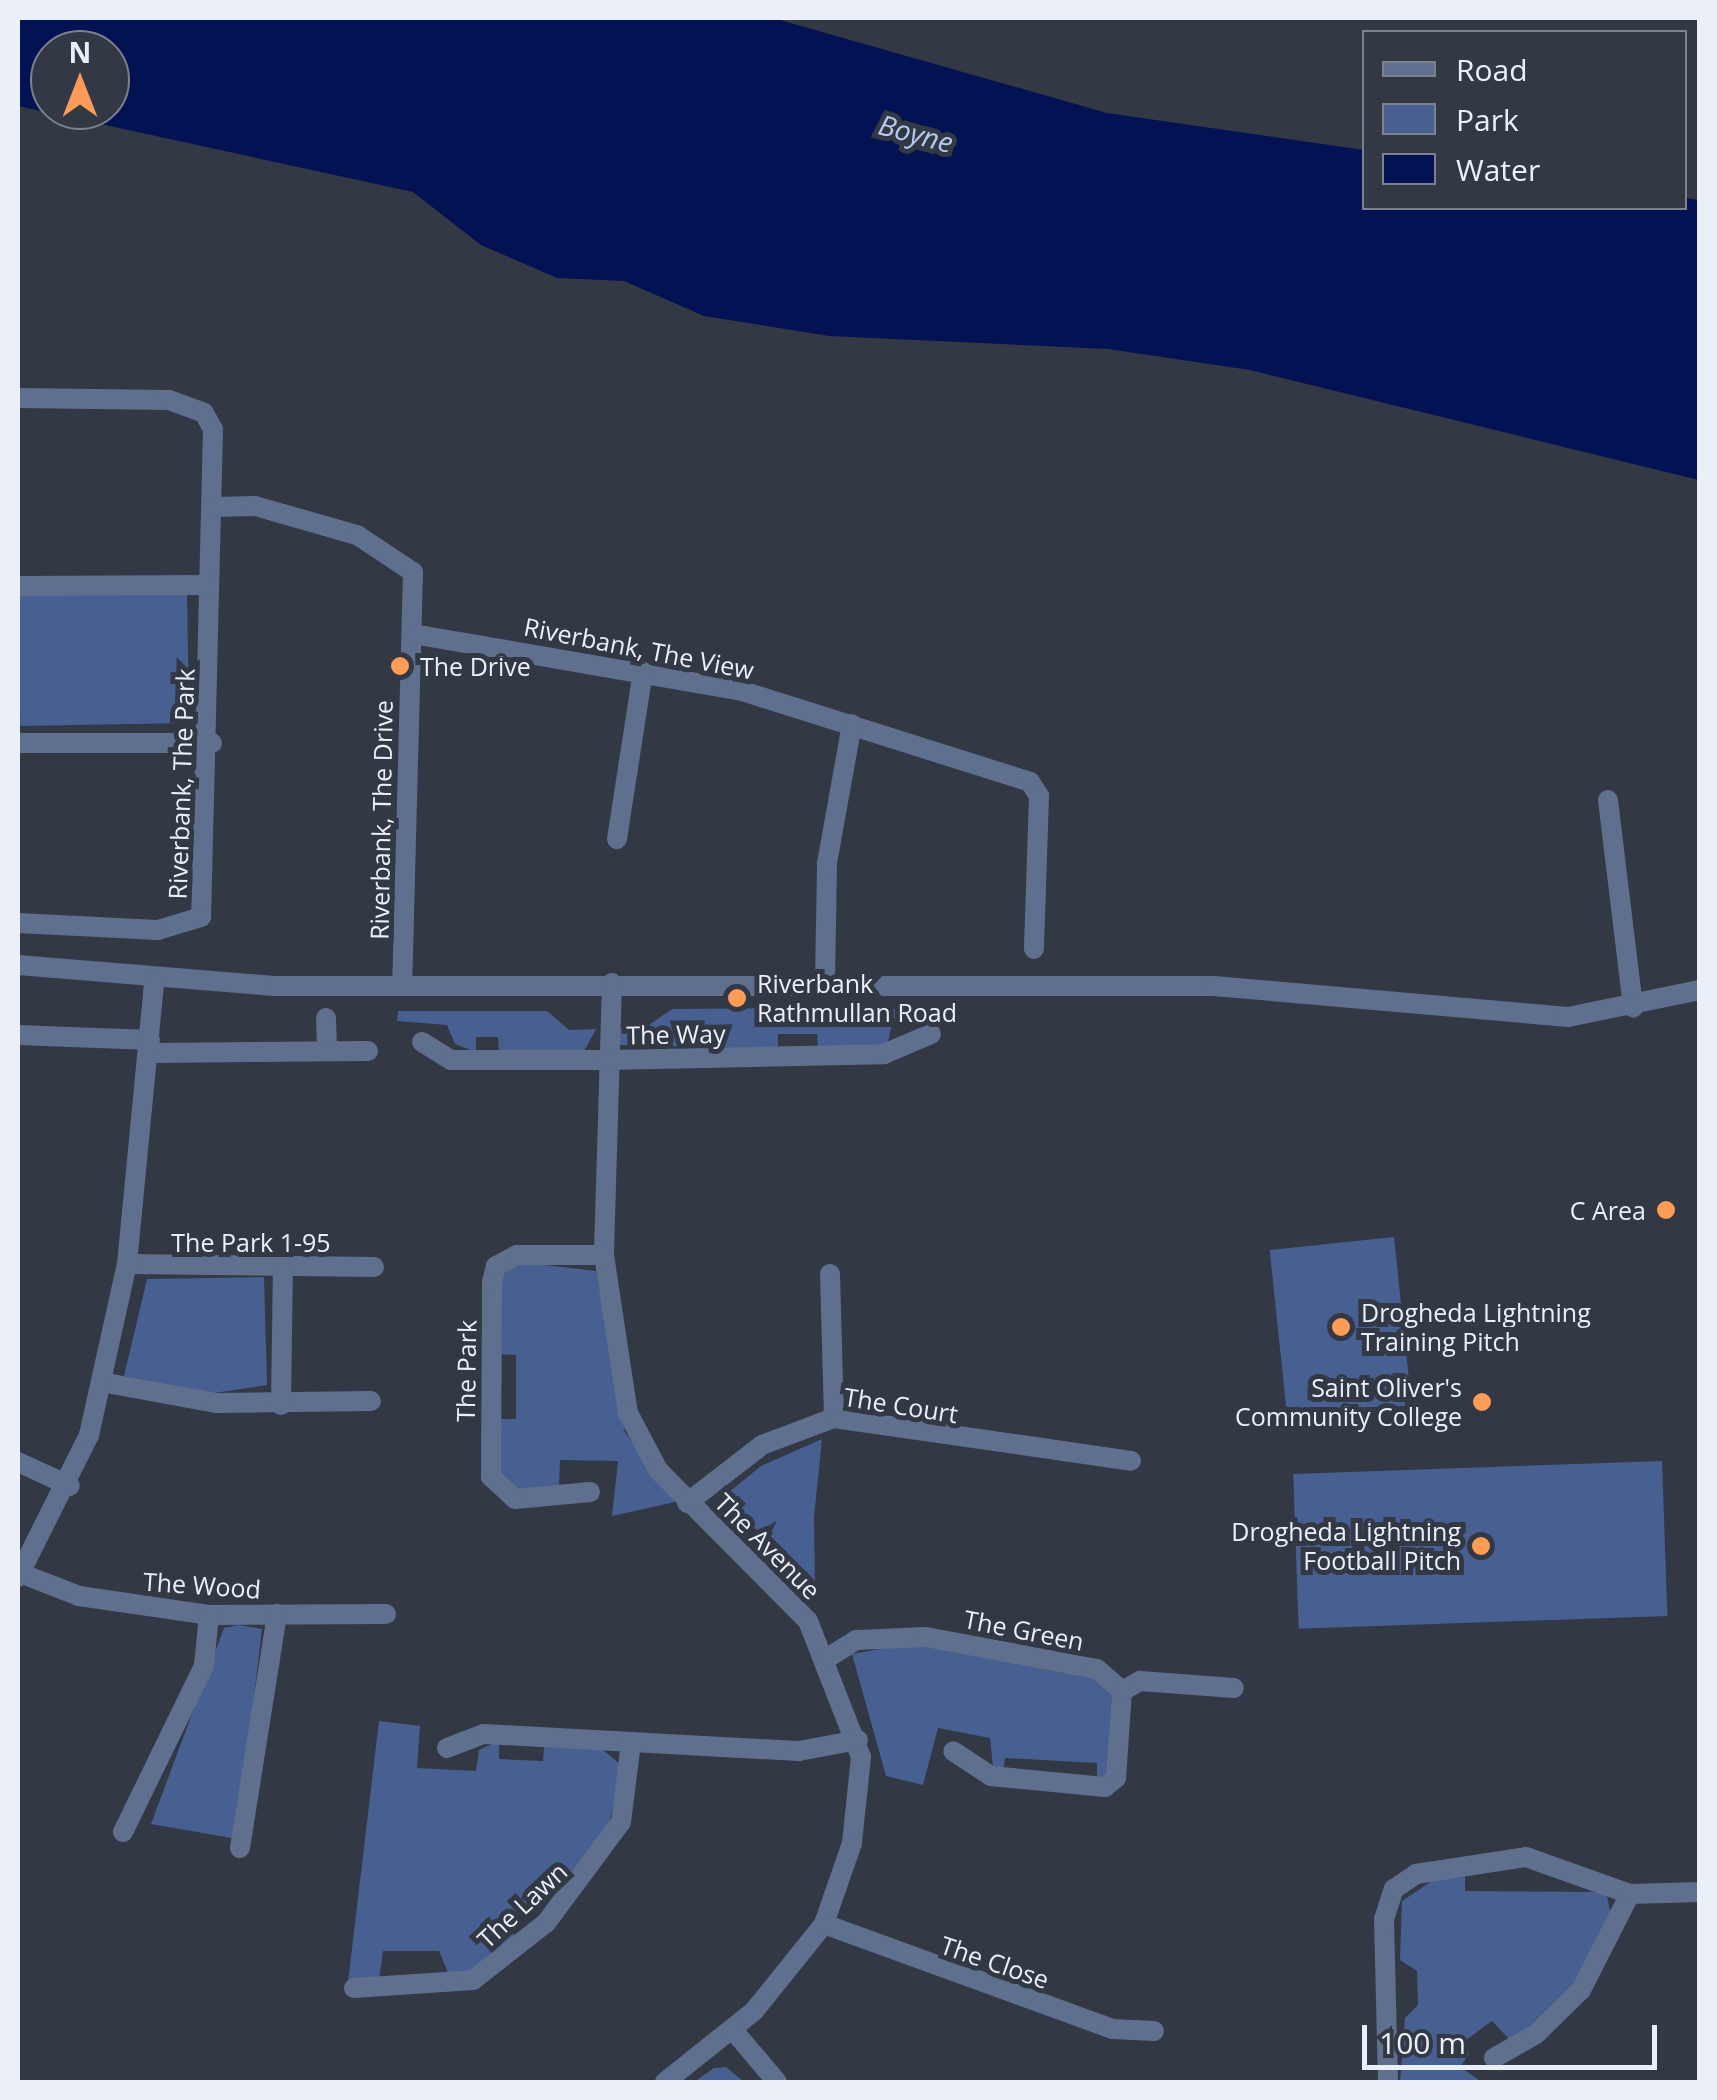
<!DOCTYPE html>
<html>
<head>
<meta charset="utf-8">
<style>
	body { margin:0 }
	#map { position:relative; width:1717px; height:2100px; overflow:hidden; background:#323844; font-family:"Open Sans",sans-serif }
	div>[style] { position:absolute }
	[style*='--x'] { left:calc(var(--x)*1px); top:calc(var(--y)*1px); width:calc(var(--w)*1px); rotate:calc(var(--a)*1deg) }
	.green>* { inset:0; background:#485f92; transform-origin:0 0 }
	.water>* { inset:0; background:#021252 }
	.minor>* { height:20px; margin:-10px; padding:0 10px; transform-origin:10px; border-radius:10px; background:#5f6f8e }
	.dots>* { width:28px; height:28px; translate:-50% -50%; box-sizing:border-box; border:5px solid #323844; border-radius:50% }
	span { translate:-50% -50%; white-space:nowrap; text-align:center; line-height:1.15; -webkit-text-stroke:10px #323844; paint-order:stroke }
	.street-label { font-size:25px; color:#ebf0f8 }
	.poi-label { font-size:25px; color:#ebf0f8 }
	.left { translate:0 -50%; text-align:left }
	.right { translate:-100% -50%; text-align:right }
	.water-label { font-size:28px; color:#b6c9f0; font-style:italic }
	.frame { position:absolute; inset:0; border:20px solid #ebf0f8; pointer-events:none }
	.legend { position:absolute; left:1362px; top:30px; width:325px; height:180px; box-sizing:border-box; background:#323844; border:2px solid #7c828c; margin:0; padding:12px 18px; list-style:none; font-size:30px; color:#ebf0f8 }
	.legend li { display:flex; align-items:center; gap:20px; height:50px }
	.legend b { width:50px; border:2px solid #7c828c }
	.north { position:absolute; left:30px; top:30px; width:100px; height:100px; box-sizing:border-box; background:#323844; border:2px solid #7c828c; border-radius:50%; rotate:0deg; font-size:28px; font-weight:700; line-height:40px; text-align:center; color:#ebf0f8 }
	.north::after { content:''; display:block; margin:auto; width:35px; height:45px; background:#fd9c56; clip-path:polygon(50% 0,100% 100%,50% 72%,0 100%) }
	.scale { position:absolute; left:1362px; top:2025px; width:295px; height:45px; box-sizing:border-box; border:5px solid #ebf0f8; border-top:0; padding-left:12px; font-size:30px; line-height:35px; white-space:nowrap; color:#ebf0f8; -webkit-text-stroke:8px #323844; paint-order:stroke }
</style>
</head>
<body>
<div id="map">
	<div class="green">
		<i style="left:187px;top:592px;width:131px;height:169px;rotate:89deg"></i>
		<i style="clip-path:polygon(672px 1009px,808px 1008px,958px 1010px,958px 1019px,893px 1019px,887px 1046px,818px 1049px,817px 1034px,778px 1034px,778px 1049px,620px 1045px,620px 1028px,649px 1025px)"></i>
		<i style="clip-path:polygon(398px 1011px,547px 1011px,569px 1030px,596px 1029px,583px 1053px,499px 1053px,498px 1037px,476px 1037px,476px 1052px,455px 1044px,447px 1025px,397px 1021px)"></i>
		<i style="left:1394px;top:1237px;width:169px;height:125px;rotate:84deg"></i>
		<i style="clip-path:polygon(518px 1262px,596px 1271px,625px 1432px,675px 1502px,612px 1516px,618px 1461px,560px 1460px,559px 1486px,516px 1490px,501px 1475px,498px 1419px,516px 1419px,516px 1355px,499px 1354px,501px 1276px)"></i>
		<i style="clip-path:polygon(264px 1277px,267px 1385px,214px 1393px,124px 1376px,147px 1279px)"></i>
		<i style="clip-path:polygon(822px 1439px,814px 1517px,815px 1588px,723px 1497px,761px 1466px)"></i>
		<i style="left:1662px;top:1461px;width:155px;height:369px;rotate:88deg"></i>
		<i style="clip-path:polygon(239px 1625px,262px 1629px,237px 1839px,151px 1824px,224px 1628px)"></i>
		<i style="clip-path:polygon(915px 1643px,1091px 1674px,1112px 1689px,1108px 1773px,1097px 1779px,1097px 1763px,1005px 1758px,1003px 1771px,993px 1767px,990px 1738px,938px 1728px,923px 1785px,886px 1776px,852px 1654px)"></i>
		<i style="clip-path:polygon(379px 1721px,420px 1726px,417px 1768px,476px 1771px,479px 1750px,499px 1741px,499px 1759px,543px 1761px,544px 1747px,602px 1749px,622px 1766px,609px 1824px,561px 1895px,552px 1884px,507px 1924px,516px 1938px,463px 1975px,449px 1975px,439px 1951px,383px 1951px,379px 1980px,348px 1982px)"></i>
		<i style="clip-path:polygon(1465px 1877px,1465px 1891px,1606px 1892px,1611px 1915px,1577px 1983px,1512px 2042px,1492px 2021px,1462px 2043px,1469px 2054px,1460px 2067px,1482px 2082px,1400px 2082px,1405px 2018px,1418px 2005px,1417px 1971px,1400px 1960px,1402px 1901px,1435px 1879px)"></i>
		<i style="clip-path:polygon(726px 2067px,744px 2082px,694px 2082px,714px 2068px)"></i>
	</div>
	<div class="water">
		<i style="clip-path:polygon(evenodd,18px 18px,773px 18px,1107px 113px,1364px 150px,1364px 208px,1684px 208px,1685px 198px,1699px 200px,1699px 480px,1250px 370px,1108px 349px,829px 336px,704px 316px,624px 281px,557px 278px,481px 245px,413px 192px,18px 106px,18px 18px,50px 50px,110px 50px,110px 110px,50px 110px,50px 50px)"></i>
	</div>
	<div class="minor">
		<i style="--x:18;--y:398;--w:151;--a:0.8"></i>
		<i style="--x:169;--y:400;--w:37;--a:20"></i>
		<i style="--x:204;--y:413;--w:18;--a:61"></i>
		<i style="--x:213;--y:429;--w:488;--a:91.4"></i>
		<i style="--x:201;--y:917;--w:45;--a:163.2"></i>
		<i style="--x:158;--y:930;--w:140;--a:-177.1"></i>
		<i style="--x:213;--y:507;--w:42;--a:-1.4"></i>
		<i style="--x:255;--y:506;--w:106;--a:15.9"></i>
		<i style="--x:357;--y:535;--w:67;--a:33.5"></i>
		<i style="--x:413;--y:572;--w:414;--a:91.5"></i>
		<i style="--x:18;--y:586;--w:190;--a:-0.3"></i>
		<i style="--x:413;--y:634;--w:334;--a:9.8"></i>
		<i style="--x:742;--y:691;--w:302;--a:17.5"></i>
		<i style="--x:1030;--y:782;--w:17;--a:57"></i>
		<i style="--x:1039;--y:796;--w:153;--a:91.9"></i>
		<i style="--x:18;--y:743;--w:194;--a:0"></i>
		<i style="--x:1608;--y:800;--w:209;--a:83.1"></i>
		<i style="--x:617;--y:839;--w:169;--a:-81.2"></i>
		<i style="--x:18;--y:965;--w:257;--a:4.7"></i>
		<i style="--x:274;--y:986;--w:940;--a:0"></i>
		<i style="--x:1214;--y:986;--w:355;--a:5"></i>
		<i style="--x:1568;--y:1017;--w:135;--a:-11.6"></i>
		<i style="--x:825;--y:981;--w:118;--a:-89"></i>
		<i style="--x:827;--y:863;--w:141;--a:-79.8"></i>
		<i style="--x:612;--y:983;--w:272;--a:91.7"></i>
		<i style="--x:604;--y:1255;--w:160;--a:81.4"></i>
		<i style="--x:628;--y:1413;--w:64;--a:62.2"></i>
		<i style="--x:658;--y:1470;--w:213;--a:45.2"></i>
		<i style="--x:808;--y:1621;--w:146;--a:68.7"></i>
		<i style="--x:861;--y:1757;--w:86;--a:96"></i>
		<i style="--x:852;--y:1843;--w:86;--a:109.1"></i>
		<i style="--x:824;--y:1924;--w:112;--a:128.8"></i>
		<i style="--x:754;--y:2011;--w:114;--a:141.4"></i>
		<i style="--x:326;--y:1018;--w:33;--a:88"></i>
		<i style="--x:18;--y:1035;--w:132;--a:2.2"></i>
		<i style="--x:422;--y:1042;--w:34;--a:32"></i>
		<i style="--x:451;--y:1060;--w:157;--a:0"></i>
		<i style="--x:608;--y:1060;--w:276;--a:-1.2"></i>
		<i style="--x:884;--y:1054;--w:51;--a:-23.1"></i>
		<i style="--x:151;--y:1053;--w:217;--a:-0.5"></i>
		<i style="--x:127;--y:1264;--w:247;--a:0.7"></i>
		<i style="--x:830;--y:1274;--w:144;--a:88.4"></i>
		<i style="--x:101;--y:1382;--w:118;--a:10.3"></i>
		<i style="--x:217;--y:1403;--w:154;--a:-0.7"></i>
		<i style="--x:281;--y:1405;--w:138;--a:-89.2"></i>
		<i style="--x:18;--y:1462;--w:57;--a:24.8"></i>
		<i style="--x:590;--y:1492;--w:75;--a:174.7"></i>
		<i style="--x:515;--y:1499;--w:33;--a:-137"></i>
		<i style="--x:491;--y:1477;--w:195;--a:-89.7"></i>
		<i style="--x:492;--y:1282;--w:16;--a:-76"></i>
		<i style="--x:496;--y:1266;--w:24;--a:-28"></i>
		<i style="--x:517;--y:1255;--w:87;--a:0"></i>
		<i style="--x:687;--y:1503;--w:95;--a:-37.7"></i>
		<i style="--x:762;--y:1445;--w:77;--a:-20.6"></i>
		<i style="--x:834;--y:1418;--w:300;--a:8.2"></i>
		<i style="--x:20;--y:1573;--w:63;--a:21.3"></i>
		<i style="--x:79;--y:1596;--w:131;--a:8.3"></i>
		<i style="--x:209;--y:1615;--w:177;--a:-0.3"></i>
		<i style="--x:18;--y:1577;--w:159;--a:-63.4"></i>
		<i style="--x:89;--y:1435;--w:175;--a:-77.5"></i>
		<i style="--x:127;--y:1264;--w:283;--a:-84.5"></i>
		<i style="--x:829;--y:1657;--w:32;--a:-32"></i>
		<i style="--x:856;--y:1640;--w:70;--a:-2.5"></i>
		<i style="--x:926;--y:1637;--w:174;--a:10.6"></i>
		<i style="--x:1097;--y:1669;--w:33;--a:41"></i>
		<i style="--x:1122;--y:1691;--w:87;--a:93.9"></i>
		<i style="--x:1116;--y:1778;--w:14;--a:141"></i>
		<i style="--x:1105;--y:1787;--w:115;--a:-174.5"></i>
		<i style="--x:991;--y:1776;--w:45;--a:-146.7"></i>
		<i style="--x:1122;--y:1691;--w:21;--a:-29"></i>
		<i style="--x:1140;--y:1681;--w:94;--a:4.3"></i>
		<i style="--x:447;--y:1748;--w:39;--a:-21"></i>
		<i style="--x:483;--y:1734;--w:316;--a:3.1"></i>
		<i style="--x:799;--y:1751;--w:60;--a:-10.6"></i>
		<i style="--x:123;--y:1832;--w:185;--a:-64"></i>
		<i style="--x:204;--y:1666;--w:51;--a:-84.4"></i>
		<i style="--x:240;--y:1848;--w:237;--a:-81"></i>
		<i style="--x:824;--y:1924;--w:307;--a:20"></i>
		<i style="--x:1113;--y:2029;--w:41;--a:2.8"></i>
		<i style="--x:354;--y:1988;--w:119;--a:-3.8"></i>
		<i style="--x:473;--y:1980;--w:93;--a:-38"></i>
		<i style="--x:546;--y:1923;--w:126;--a:-53.4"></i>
		<i style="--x:621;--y:1822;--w:80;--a:-82.8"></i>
		<i style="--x:733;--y:2030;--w:68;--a:49.8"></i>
		<i style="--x:1494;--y:2058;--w:48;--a:-29.7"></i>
		<i style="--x:1536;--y:2034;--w:63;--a:-44.4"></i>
		<i style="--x:1581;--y:1990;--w:108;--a:-63"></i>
		<i style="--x:1388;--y:2082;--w:163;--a:-91.4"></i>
		<i style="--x:1384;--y:1919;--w:32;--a:-72"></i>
		<i style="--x:1394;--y:1889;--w:27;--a:-34"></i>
		<i style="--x:1416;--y:1874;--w:111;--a:-8.8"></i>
		<i style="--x:1526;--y:1857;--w:110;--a:19.6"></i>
		<i style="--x:1630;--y:1894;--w:70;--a:-1.6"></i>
	</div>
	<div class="dots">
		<i style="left:400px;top:666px;background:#fd9c56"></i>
		<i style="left:737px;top:998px;background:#fd9c56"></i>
		<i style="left:1666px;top:1210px;background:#fd9c56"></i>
		<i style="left:1341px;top:1327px;background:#fd9c56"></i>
		<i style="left:1482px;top:1402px;background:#fd9c56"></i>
		<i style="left:1481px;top:1546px;background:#fd9c56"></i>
	</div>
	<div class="street-label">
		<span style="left:639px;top:648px;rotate:11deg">Riverbank, The View</span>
		<span style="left:181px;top:784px;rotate:-88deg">Riverbank, The Park</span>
		<span style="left:381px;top:820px;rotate:-89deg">Riverbank, The Drive</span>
		<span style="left:676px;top:1034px;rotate:-1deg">The Way</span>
		<span style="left:251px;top:1242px">The Park 1-95</span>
		<span style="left:466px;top:1371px;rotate:-89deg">The Park</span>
		<span style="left:901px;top:1405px;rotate:9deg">The Court</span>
		<span style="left:768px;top:1546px;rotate:45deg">The Avenue</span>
		<span style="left:202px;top:1585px;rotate:4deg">The Wood</span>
		<span style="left:1024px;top:1630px;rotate:11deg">The Green</span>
		<span style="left:522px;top:1905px;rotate:-43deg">The Lawn</span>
		<span style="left:995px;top:1962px;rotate:19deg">The Close</span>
	</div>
	<div class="poi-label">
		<span class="left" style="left:420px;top:666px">The Drive</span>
		<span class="left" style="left:757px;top:998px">Riverbank<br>Rathmullan Road</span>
		<span class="right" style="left:1646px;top:1210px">C Area</span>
		<span class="left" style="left:1361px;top:1327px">Drogheda Lightning<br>Training Pitch</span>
		<span class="right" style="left:1462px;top:1402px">Saint Oliver's<br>Community College</span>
		<span class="right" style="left:1461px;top:1546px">Drogheda Lightning<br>Football Pitch</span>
	</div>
	<div class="water-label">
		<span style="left:916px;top:133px;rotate:15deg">Boyne</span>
	</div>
	<div class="frame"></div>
	<ul class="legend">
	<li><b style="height:12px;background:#5f6f8e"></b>Road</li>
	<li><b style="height:28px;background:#485f92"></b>Park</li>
	<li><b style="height:28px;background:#021252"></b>Water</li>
	</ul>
	<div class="north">N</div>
	<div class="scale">100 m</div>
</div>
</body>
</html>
